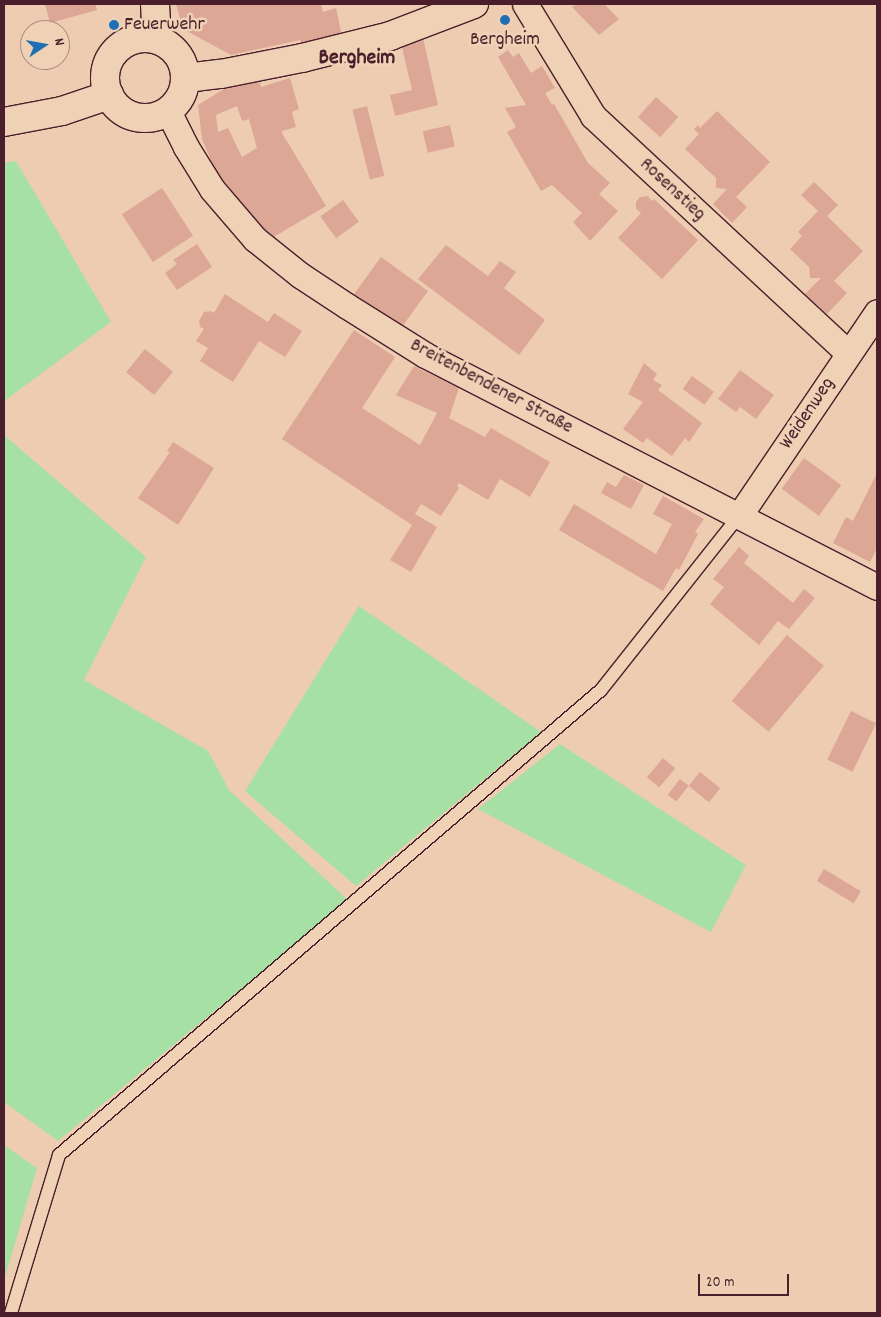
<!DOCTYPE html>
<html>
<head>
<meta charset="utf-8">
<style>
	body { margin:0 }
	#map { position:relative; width:881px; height:1317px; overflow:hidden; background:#eeccb2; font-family:Dekko,sans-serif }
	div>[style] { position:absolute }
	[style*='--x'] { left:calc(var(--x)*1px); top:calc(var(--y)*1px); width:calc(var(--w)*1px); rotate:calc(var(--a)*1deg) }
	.green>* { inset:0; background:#a6e0a5 }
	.building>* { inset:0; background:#dca795; transform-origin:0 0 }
	.roads { filter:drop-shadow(1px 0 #4a1f2b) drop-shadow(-1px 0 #4a1f2b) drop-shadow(0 1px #4a1f2b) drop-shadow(0 -1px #4a1f2b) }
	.service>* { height:12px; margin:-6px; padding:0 6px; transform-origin:6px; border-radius:6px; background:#efd2b6 }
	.minor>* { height:25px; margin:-12.5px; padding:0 12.5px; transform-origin:12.5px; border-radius:12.5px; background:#efd2b6 }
	.tertiary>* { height:28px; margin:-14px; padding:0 14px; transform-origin:14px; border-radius:14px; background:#efd2b6 }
	.tertiary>.ring { margin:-14px; padding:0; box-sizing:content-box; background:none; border:28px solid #efd2b6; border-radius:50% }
	.dots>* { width:14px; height:14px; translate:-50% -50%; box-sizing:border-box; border:2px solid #efd2b6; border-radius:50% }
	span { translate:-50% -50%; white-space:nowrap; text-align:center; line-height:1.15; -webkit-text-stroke:5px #efd2b6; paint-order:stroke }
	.poi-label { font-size:20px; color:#4a1f2b }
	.left { translate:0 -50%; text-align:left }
	.street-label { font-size:20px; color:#4a1f2b }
	.quarter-label { font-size:22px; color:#4a1f2b; font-weight:700 }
	.frame { position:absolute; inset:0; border:5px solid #4a1f2b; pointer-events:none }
	.north { position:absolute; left:20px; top:20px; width:50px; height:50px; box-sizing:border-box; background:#efd2b6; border:1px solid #ad8a7e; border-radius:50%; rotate:78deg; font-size:14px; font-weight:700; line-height:20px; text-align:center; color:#4a1f2b }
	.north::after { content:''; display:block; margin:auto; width:18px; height:22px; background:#1f6fb2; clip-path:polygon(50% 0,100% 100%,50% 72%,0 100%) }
	.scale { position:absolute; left:698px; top:1274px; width:91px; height:22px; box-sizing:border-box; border:2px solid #4a1f2b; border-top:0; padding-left:6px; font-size:15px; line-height:18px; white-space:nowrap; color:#4a1f2b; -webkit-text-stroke:4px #efd2b6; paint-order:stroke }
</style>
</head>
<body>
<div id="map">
	<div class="green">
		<i style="clip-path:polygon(16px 161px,111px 322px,4px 401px,4px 163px)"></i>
		<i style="clip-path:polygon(4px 435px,146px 557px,84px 680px,208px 751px,229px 790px,348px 900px,58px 1141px,4px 1102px)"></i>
		<i style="clip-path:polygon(359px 606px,541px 732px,356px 886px,245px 791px)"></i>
		<i style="clip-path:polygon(560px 744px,746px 865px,711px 932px,478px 809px)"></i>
		<i style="clip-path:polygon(4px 1145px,37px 1168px,4px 1281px)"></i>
	</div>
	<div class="building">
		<i style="clip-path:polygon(45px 4px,95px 4px,97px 10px,50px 23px)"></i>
		<i style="clip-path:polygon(176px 4px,321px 4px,323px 12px,336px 8px,342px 36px,301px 45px,300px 40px,231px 55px,183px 29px)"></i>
		<i style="clip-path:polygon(577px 4px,604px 4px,619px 19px,599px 35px,572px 7px)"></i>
		<i style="clip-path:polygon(423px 38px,438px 105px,395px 116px,390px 95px,412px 90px,401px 43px)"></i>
		<i style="clip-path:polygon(508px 50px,513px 57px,519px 53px,531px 73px,542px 66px,555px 88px,545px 93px,552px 105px,554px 104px,588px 163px,610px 183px,599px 194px,618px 211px,590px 241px,573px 222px,582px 213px,552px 185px,541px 191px,507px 132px,516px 127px,505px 108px,526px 105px,498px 57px)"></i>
		<i style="clip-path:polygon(evenodd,290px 78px,299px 109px,292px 112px,296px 127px,282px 131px,282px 133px,326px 206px,272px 238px,219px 180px,202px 139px,198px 105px,224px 89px,259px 79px,261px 87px,290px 78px,237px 106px,242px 121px,249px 119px,257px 148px,242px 157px,228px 128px,218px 132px,216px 115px,237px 106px)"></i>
		<i style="left:656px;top:97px;width:30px;height:27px;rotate:42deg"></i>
		<i style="left:367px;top:106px;width:72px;height:15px;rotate:76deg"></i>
		<i style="clip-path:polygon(717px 111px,770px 162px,736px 197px,747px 207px,732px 223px,713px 204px,727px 189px,716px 188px,716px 178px,685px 149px,699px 134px,694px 129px,698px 125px,700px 128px)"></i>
		<i style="left:450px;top:125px;width:22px;height:28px;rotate:77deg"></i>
		<i style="clip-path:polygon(814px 182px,838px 205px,827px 216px,863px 251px,834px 281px,847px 293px,827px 314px,805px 294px,821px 278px,810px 278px,809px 267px,790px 249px,802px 236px,798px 232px,818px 211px,801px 195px)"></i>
		<i style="left:162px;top:188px;width:57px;height:48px;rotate:57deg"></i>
		<i style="clip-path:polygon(648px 196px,652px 201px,654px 199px,698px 240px,662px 279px,618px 238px,641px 213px,636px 209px,636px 202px,640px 197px)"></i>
		<i style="left:343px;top:200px;width:27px;height:28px;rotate:54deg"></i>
		<i style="clip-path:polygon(197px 244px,212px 267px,177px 290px,165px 273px,177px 264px,173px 260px)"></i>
		<i style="clip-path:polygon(446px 245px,488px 276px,500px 261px,516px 272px,504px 288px,545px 320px,519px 355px,418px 279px)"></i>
		<i style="left:381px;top:257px;width:58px;height:46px;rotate:36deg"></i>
		<i style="clip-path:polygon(225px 294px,268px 322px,274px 313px,302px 331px,285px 357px,259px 341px,233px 382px,200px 361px,208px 348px,196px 341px,204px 329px,200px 327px,199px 321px,204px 312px,211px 311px,214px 313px)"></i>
		<i style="clip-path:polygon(354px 330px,395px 357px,362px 408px,420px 445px,437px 413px,396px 395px,414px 366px,459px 388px,449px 418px,485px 437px,491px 428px,550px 462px,530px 497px,500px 479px,488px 500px,459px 483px,457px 486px,459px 488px,441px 516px,421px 504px,415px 514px,437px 527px,411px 572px,390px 560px,412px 525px,282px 439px)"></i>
		<i style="left:145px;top:349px;width:36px;height:30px;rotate:39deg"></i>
		<i style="clip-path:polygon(644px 363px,657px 374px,653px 380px,662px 385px,658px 390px,702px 423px,689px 442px,685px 438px,672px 456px,647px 438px,643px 443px,623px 429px,643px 402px,628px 394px)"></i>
		<i style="clip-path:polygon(740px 370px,774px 395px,756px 419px,740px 407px,736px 412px,718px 399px)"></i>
		<i style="left:692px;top:376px;width:27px;height:16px;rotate:36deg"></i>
		<i style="clip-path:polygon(173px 442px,214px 468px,178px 525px,138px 498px,170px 452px,167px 451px)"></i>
		<i style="left:804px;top:458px;width:46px;height:38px;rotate:36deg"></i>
		<i style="clip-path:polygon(877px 473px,877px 548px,870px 562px,833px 543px,846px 517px,853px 521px)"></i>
		<i style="clip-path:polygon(624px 475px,644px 485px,631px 509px,601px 493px,607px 482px,616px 487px)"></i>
		<i style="clip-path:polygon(663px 496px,704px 519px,695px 532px,698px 534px,679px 570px,676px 568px,663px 591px,559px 530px,574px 504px,656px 554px,672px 524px,653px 514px)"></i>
		<i style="clip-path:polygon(739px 547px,749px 556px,744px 563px,793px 603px,804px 589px,815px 598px,789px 629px,778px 621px,759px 645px,710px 604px,724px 587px,713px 579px)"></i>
		<i style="left:787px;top:635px;width:48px;height:86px;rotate:40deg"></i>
		<i style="left:851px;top:711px;width:28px;height:54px;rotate:26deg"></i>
		<i style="left:663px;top:758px;width:16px;height:25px;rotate:40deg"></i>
		<i style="left:700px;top:772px;width:26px;height:18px;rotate:39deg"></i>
		<i style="left:680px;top:779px;width:11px;height:20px;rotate:38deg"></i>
		<i style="left:824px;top:869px;width:43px;height:14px;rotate:31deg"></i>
	</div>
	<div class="roads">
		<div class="service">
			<i style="--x:11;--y:1313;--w:165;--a:-73.1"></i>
			<i style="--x:59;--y:1155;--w:714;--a:-40.63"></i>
			<i style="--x:601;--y:690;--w:222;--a:-51.6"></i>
		</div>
		<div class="minor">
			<i style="--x:525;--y:4;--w:131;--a:58.7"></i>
			<i style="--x:593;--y:116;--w:348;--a:42.9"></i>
			<i style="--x:168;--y:111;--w:40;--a:63.4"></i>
			<i style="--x:186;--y:147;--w:49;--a:58.2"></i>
			<i style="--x:212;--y:189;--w:66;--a:49.3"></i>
			<i style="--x:255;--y:239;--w:58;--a:38.7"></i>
			<i style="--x:300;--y:275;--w:56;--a:33.4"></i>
			<i style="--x:347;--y:306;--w:92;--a:32.1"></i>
			<i style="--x:425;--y:355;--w:508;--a:27.17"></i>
			<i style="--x:739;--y:516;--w:246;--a:-55.9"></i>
		</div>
		<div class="tertiary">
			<i style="--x:155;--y:4;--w:35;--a:87"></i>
			<i class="ring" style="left:105px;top:38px;width:52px;height:52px"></i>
			<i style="--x:186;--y:78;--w:35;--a:-7"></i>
			<i style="--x:221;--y:74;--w:83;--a:-11.2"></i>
			<i style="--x:302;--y:58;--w:91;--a:-14"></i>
			<i style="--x:390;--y:36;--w:90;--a:-20.9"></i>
			<i style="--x:4;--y:122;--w:59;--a:-10.7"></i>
			<i style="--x:62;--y:111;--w:50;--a:-18.8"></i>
		</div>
	</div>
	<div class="dots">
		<i style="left:505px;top:20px;background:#1f6fb2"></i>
		<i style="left:114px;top:25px;background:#1f6fb2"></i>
	</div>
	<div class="poi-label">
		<span class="left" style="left:124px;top:25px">Feuerwehr</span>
		<span style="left:505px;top:40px">Bergheim</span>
	</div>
	<div class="street-label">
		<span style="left:672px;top:190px;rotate:43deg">Rosenstieg</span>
		<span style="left:491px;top:387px;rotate:28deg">Breitenbendener Straße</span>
		<span style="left:808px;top:414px;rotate:-56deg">Weidenweg</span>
	</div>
	<div class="quarter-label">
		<span style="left:357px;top:59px">Bergheim</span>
	</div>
	<div class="frame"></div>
	<div class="north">N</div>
	<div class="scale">20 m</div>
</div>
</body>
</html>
